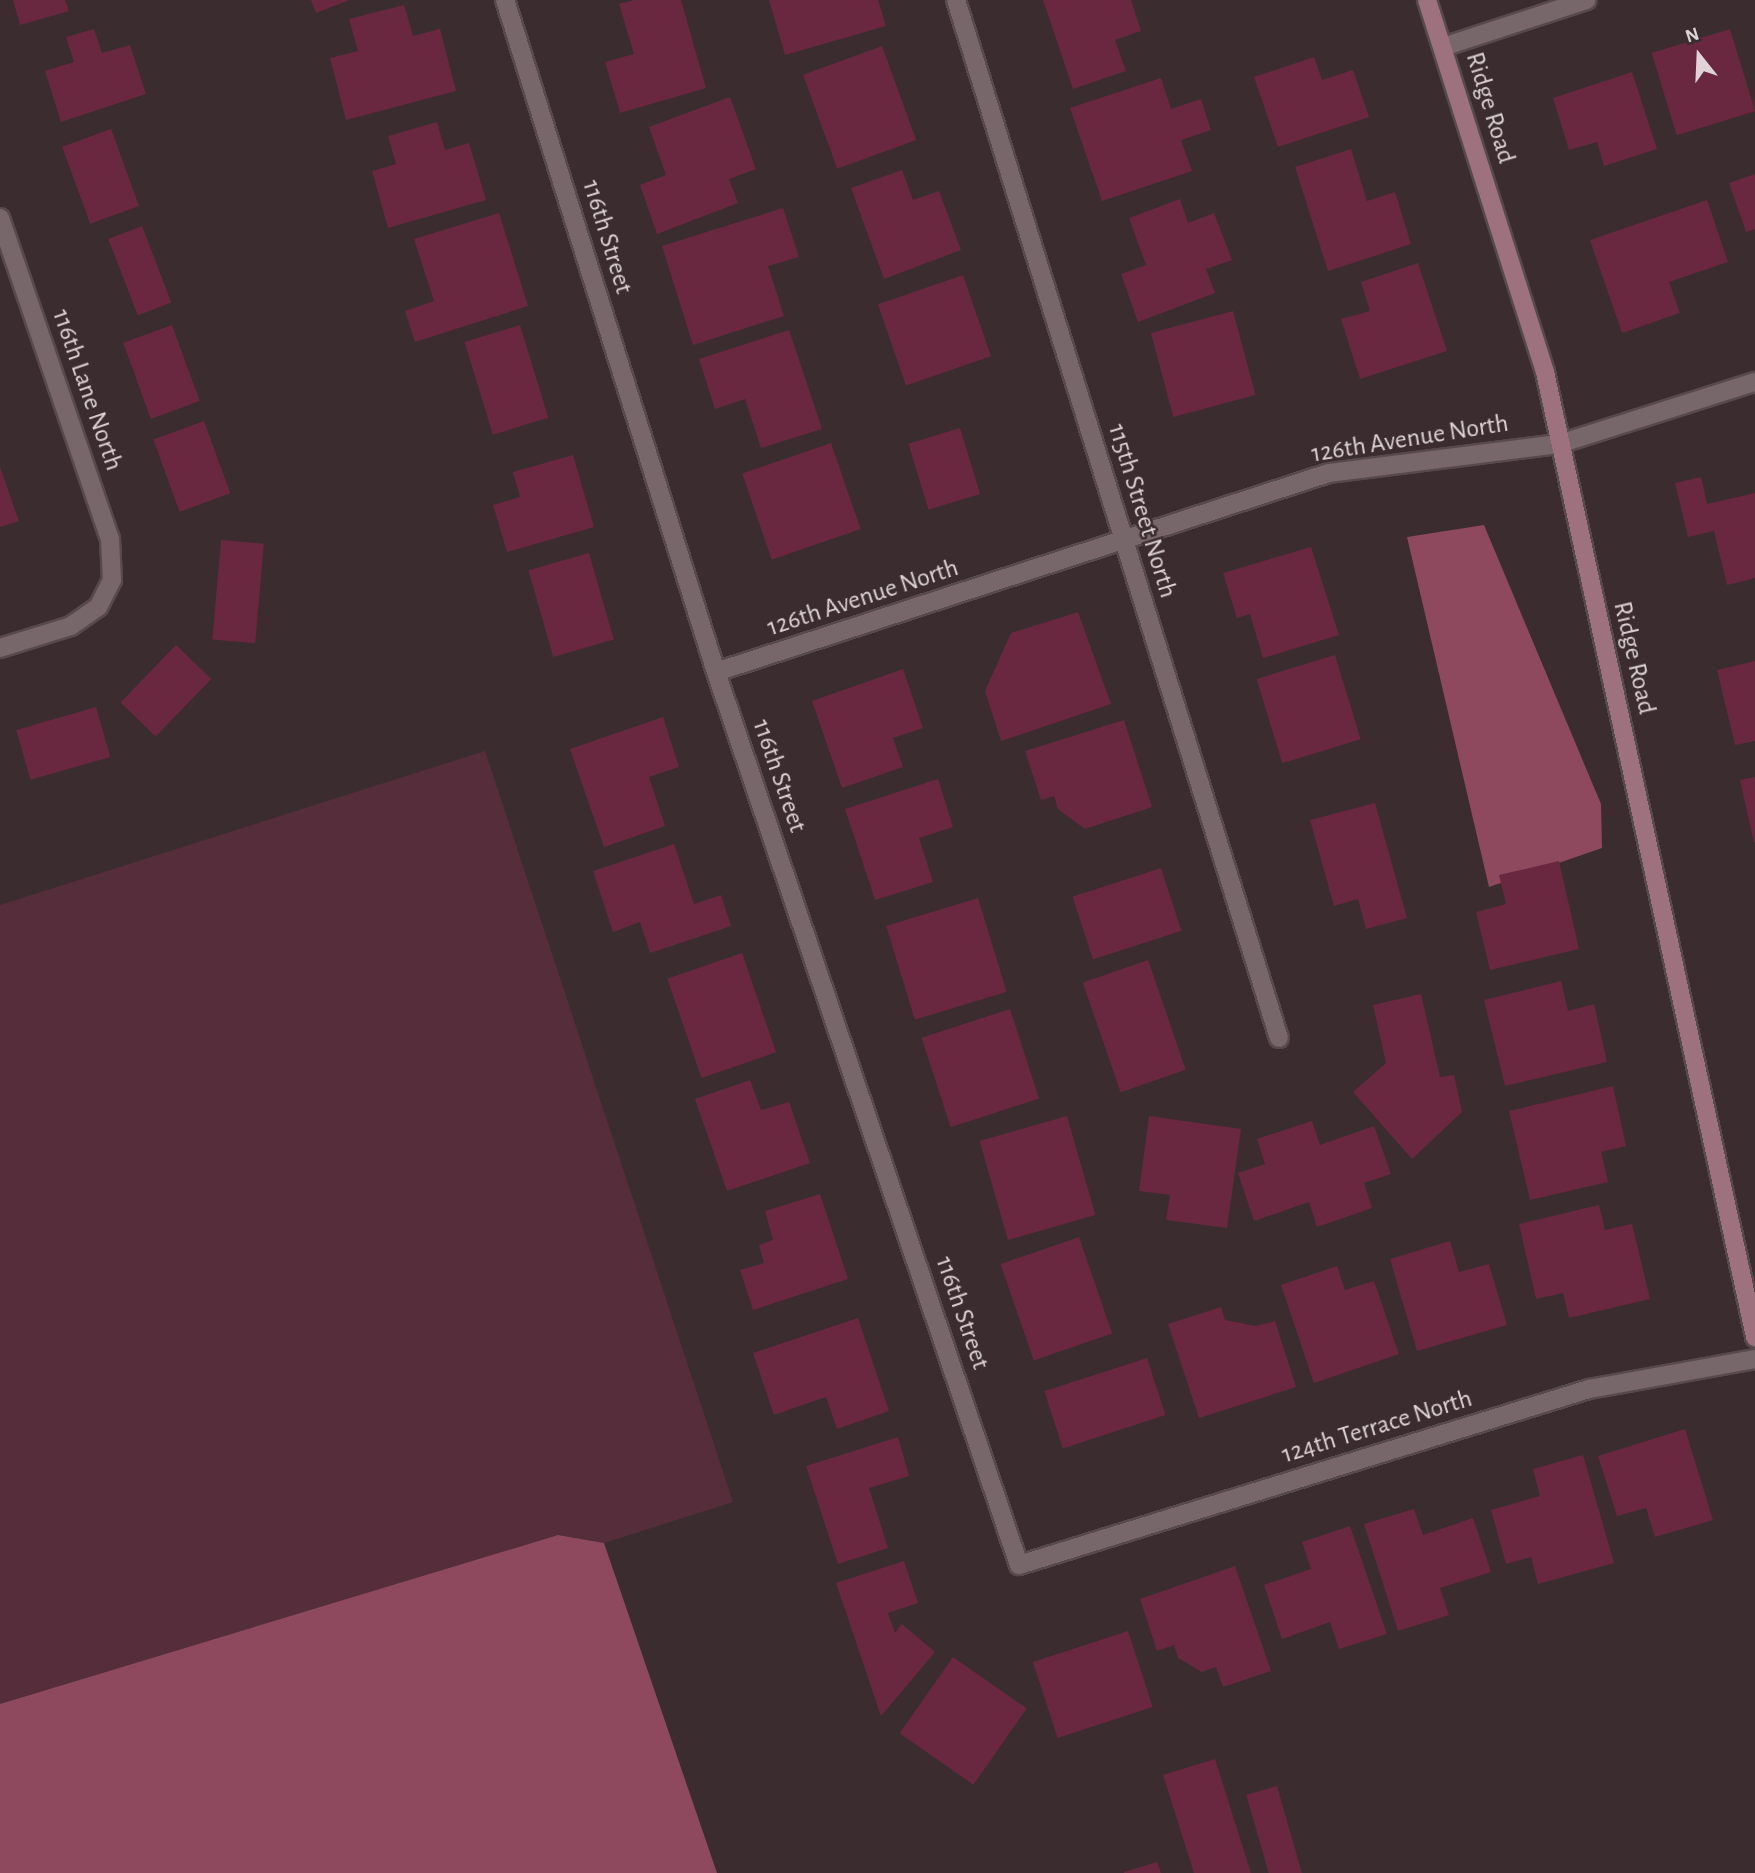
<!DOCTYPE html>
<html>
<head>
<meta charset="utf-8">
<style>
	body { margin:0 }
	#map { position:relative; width:1755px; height:1873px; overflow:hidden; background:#3b2c30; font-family:"Alegreya Sans",sans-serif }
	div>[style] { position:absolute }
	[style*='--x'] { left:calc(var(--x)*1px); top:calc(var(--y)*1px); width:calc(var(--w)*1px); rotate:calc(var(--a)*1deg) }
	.green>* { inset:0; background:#562e3b }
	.water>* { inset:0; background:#8e495f }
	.building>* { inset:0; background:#69283f; transform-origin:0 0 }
	.roads { filter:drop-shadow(2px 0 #574a4d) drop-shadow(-2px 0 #574a4d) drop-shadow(0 2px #574a4d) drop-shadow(0 -2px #574a4d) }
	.street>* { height:18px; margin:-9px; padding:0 9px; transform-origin:9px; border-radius:9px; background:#77666a }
	.secondary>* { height:18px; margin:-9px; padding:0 9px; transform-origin:9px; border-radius:9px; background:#9d717e }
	span { translate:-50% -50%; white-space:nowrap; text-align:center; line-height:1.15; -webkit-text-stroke:5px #3b2c30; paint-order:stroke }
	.street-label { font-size:26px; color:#ded4d7 }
	.north { position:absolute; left:1664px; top:21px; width:70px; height:70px; -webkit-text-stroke:5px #3b2c30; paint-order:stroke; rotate:342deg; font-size:19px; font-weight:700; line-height:28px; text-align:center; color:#ded4d7 }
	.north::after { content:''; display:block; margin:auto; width:24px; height:32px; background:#ded4d7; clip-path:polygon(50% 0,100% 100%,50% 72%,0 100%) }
</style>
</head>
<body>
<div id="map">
	<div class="green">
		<i style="clip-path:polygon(485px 751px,733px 1502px,604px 1543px,558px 1535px,0 1704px,0 905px)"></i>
	</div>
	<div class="water">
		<i style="clip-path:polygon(1484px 525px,1601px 804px,1602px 848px,1489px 887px,1407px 537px)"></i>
		<i style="clip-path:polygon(558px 1535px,604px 1543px,717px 1873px,0 1873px,0 1704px)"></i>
	</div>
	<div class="building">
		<i style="clip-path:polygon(13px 0,65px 0,69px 11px,20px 25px)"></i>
		<i style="clip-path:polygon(311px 0,349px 0,316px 13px)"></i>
		<i style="clip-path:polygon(634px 0,681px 0,706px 88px,620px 113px,605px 62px,634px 54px,619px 4px)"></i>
		<i style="clip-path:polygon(769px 0,878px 0,886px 26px,785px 55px)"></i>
		<i style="clip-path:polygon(1043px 0,1131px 0,1141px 31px,1115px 40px,1126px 71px,1073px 89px)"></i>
		<i style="clip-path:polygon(404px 5px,413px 36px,440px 29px,456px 91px,346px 120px,330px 58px,358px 51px,349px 19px)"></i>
		<i style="clip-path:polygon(94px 29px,102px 53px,130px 45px,146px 94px,61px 122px,45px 71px,74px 62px,66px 37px)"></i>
		<i style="left:1730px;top:29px;width:86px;height:82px;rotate:73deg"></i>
		<i style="left:882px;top:46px;width:100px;height:84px;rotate:70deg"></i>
		<i style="clip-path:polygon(1314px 57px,1322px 80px,1353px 70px,1369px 117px,1278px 147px,1254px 77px)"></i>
		<i style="clip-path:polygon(1632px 72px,1657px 149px,1604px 166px,1597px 142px,1569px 150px,1553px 98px)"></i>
		<i style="clip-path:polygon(1161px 78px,1171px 109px,1201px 99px,1211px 130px,1181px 140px,1192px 171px,1102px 201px,1070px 108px)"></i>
		<i style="clip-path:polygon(730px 97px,756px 169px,729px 179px,738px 203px,657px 234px,640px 185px,666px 175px,649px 127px)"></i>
		<i style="clip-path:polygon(437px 122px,445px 150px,469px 143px,486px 200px,388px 228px,372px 171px,396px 164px,388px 136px)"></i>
		<i style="left:111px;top:129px;width:82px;height:52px;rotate:70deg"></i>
		<i style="clip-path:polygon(1351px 149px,1367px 201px,1395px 192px,1411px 244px,1328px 271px,1295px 167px)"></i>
		<i style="clip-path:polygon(902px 170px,913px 200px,939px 191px,961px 250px,884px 279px,851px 188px)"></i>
		<i style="clip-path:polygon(1755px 174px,1755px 229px,1746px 232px,1729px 183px)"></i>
		<i style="clip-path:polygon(1180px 199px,1188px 223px,1214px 213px,1232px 260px,1206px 269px,1215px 293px,1138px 322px,1121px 274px,1146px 265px,1129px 218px)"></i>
		<i style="clip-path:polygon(1707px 200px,1728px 262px,1669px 282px,1680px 313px,1622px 333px,1590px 240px)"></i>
		<i style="clip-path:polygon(783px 208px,799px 257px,768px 266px,784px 316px,693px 345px,662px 246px)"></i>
		<i style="clip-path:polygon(499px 213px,528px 306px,415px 342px,405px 311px,434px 301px,414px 239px)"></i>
		<i style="left:142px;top:226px;width:82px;height:36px;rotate:69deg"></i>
		<i style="clip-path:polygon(1418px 263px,1447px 351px,1360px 379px,1341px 319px,1370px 311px,1361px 282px)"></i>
		<i style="left:963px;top:275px;width:86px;height:90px;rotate:71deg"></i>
		<i style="left:1233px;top:311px;width:87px;height:85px;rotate:75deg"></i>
		<i style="left:172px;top:325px;width:81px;height:52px;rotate:70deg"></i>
		<i style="left:520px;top:325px;width:97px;height:58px;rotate:73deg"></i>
		<i style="clip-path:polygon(789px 330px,822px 429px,761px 448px,745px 399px,715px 409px,699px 359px)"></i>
		<i style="left:204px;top:421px;width:77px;height:54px;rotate:70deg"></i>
		<i style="left:960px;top:428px;width:69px;height:54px;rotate:73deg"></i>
		<i style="left:831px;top:443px;width:91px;height:94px;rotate:71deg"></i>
		<i style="clip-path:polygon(573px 455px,594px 527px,507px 552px,493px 505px,520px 497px,513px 472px)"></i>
		<i style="clip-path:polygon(0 467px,19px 521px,0 527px)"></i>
		<i style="clip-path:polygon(1701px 477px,1707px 504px,1755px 493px,1755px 578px,1727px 585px,1714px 531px,1688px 537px,1675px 483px)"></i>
		<i style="left:221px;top:540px;width:43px;height:100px;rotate:5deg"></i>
		<i style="clip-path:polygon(1311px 547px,1339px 635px,1263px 658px,1250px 614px,1237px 618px,1223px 573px)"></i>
		<i style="left:589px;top:553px;width:90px;height:63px;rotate:74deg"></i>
		<i style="clip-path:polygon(1078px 612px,1111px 704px,1001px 741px,985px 691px,1011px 633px)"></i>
		<i style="left:176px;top:645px;width:49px;height:80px;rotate:44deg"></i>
		<i style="left:1335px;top:655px;width:88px;height:82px;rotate:73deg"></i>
		<i style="clip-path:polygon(1755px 661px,1755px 741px,1735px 745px,1717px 670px)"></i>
		<i style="clip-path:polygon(903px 669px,923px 728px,893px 738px,903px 767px,842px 788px,812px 701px)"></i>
		<i style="left:96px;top:707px;width:52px;height:83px;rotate:74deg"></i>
		<i style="clip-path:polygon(663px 717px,679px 767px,649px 777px,665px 826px,604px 847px,570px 749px)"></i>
		<i style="clip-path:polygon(1124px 720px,1152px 807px,1085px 829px,1058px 809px,1054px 796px,1041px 800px,1025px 751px)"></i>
		<i style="clip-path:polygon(1755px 777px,1755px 842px,1754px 842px,1740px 780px)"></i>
		<i style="clip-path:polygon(938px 779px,953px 827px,919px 838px,933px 882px,875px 900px,845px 809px)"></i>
		<i style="clip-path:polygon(1375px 803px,1407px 918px,1366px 929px,1358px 899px,1334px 906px,1310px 820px)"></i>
		<i style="clip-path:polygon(674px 844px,694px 904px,721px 895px,731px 926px,650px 953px,640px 922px,613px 932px,593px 871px)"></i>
		<i style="clip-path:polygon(1559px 861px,1579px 949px,1490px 970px,1476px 912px,1506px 904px,1499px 875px)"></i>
		<i style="left:1161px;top:868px;width:66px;height:93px;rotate:72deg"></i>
		<i style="left:978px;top:898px;width:98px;height:96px;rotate:73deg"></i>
		<i style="left:742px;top:953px;width:105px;height:79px;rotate:71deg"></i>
		<i style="left:1148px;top:960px;width:116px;height:69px;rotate:71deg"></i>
		<i style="clip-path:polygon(1561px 981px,1568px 1011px,1594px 1004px,1607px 1062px,1505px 1086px,1484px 1000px)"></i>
		<i style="clip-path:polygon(1421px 994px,1440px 1077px,1454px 1075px,1462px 1112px,1412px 1159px,1353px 1092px,1386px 1063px,1373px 1005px)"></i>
		<i style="left:1010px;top:1009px;width:94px;height:93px;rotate:72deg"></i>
		<i style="clip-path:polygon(750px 1080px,761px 1110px,789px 1102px,810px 1163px,727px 1191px,695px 1099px)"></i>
		<i style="clip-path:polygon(1613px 1086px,1626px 1146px,1601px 1152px,1608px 1182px,1530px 1200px,1509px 1111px)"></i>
		<i style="left:1067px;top:1116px;width:103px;height:91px;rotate:74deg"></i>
		<i style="clip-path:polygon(1149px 1116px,1241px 1129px,1227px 1228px,1166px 1220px,1170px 1195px,1139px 1191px)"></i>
		<i style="clip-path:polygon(1312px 1121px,1320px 1145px,1374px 1126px,1391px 1174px,1364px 1183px,1372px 1208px,1317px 1227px,1309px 1202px,1254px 1221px,1238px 1173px,1265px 1164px,1257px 1139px)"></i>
		<i style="clip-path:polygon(820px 1194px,848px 1279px,753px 1310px,740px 1270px,764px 1263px,759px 1245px,773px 1240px,765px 1211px)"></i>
		<i style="clip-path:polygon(1599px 1205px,1605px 1230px,1632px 1224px,1650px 1299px,1569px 1318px,1563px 1293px,1536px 1299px,1519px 1224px)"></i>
		<i style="left:1079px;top:1237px;width:102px;height:83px;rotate:71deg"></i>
		<i style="clip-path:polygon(1450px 1241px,1459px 1272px,1489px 1264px,1507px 1325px,1417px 1351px,1390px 1259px)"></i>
		<i style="clip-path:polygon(1337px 1266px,1345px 1290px,1374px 1281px,1399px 1354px,1314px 1383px,1281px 1285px)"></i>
		<i style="clip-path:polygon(1221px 1307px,1225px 1320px,1256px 1326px,1275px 1321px,1296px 1387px,1199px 1418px,1168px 1324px)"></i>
		<i style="clip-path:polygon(858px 1318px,889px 1411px,837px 1429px,826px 1397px,774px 1415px,753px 1353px)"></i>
		<i style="left:1147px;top:1358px;width:60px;height:108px;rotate:72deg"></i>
		<i style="clip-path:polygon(1685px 1429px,1713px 1520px,1655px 1537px,1646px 1508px,1617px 1516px,1598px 1456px)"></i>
		<i style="clip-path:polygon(898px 1437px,909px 1476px,869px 1488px,888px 1548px,838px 1564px,806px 1466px)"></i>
		<i style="clip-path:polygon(1583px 1455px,1614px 1563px,1538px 1584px,1531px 1557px,1506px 1564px,1491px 1510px,1540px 1496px,1533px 1469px)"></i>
		<i style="clip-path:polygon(1414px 1509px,1423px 1535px,1473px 1518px,1491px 1572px,1440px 1588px,1449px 1615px,1398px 1631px,1364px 1524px)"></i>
		<i style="clip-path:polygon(1350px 1526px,1387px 1634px,1339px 1649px,1330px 1622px,1282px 1639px,1264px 1585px,1311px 1569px,1302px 1542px)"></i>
		<i style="clip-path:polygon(904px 1561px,918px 1603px,888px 1613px,895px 1633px,902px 1624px,935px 1652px,881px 1716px,836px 1583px)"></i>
		<i style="clip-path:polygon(1235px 1566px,1271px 1671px,1223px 1687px,1216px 1667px,1202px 1672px,1178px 1658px,1174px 1645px,1157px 1651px,1140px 1599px)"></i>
		<i style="left:1128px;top:1631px;width:80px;height:100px;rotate:72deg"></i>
		<i style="left:953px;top:1657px;width:90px;height:93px;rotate:35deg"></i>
		<i style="clip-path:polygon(1215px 1759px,1251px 1873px,1194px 1873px,1163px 1775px)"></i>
		<i style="left:1277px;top:1786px;width:91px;height:32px;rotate:74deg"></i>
		<i style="clip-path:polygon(1157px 1862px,1161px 1873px,1124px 1873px,1124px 1872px)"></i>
	</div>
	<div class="roads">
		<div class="street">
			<i style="--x:505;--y:0;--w:704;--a:72.57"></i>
			<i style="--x:716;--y:672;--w:943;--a:71.26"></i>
			<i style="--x:1019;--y:1565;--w:597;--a:-17.16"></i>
			<i style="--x:1589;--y:1389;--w:169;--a:-10.2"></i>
			<i style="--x:956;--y:0;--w:1087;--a:72.72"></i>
			<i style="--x:1443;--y:47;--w:151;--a:-18.1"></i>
			<i style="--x:0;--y:218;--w:339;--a:71.1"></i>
			<i style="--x:110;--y:539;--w:41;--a:87.2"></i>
			<i style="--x:112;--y:580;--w:30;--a:117"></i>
			<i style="--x:98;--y:607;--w:33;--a:145"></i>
			<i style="--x:71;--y:626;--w:74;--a:162.8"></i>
			<i style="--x:716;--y:672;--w:644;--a:-17.99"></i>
			<i style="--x:1329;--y:473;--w:232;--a:-7.2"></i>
			<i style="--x:1559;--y:444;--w:206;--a:-17.6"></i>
		</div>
		<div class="secondary">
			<i style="--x:1427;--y:0;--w:390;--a:72.4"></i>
			<i style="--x:1545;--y:372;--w:988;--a:77.72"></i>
		</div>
	</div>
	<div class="street-label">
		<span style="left:1490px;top:108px;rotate:73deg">Ridge Road</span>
		<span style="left:607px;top:237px;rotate:73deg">116th Street</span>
		<span style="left:87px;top:390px;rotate:71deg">116th Lane North</span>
		<span style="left:1410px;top:439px;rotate:-9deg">126th Avenue North</span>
		<span style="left:1142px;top:511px;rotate:73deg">115th Street North</span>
		<span style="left:863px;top:598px;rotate:-18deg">126th Avenue North</span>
		<span style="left:1634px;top:658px;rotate:77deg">Ridge Road</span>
		<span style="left:779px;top:776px;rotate:71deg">116th Street</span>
		<span style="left:962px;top:1313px;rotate:71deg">116th Street</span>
		<span style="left:1377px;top:1427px;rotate:-17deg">124th Terrace North</span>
	</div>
	<div class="north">N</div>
</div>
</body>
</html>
